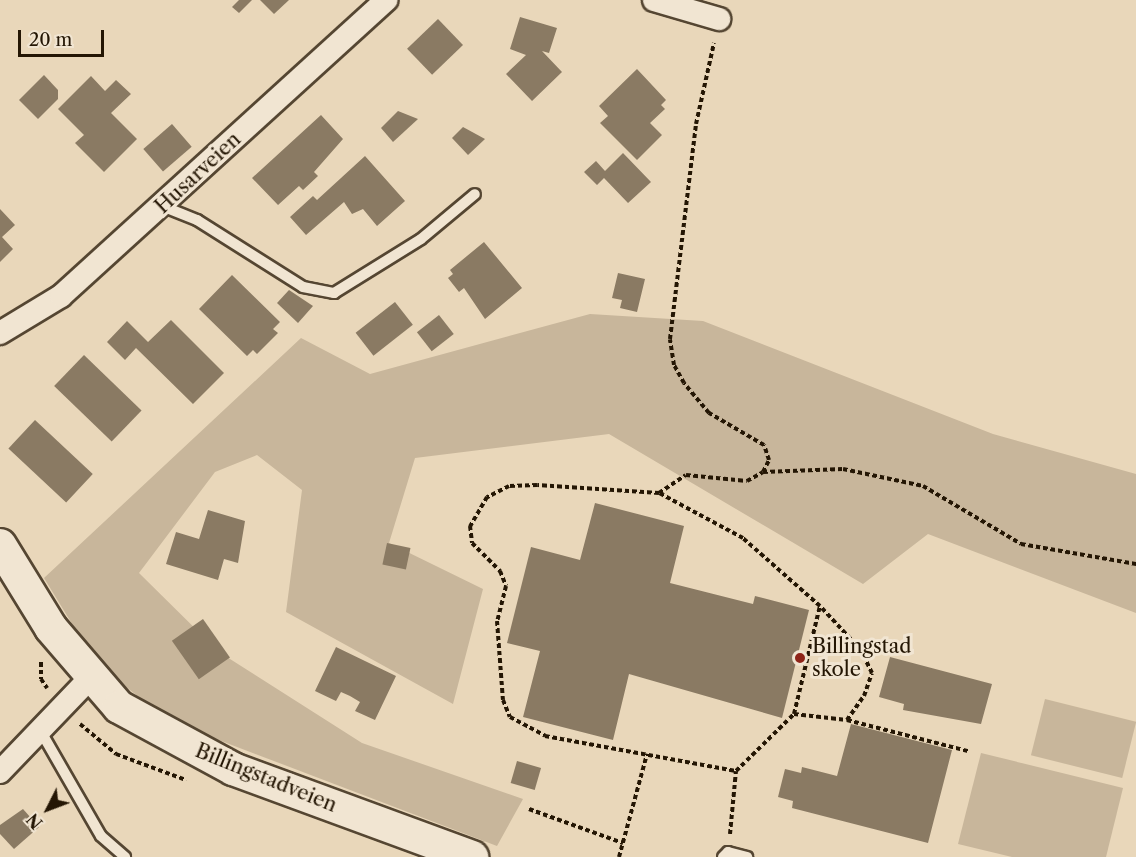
<!DOCTYPE html>
<html>
<head>
<meta charset="utf-8">
<style>
	body { margin:0 }
	#map { position:relative; width:1136px; height:857px; overflow:hidden; background:#e9d7ba; font-family:"Libre Caslon Text",serif }
	div>[style] { position:absolute }
	[style*='--x'] { left:calc(var(--x)*1px); top:calc(var(--y)*1px); width:calc(var(--w)*1px); rotate:calc(var(--a)*1deg) }
	.green>* { inset:0; background:#c8b69b; transform-origin:0 0 }
	.building>* { inset:0; background:#8a7a63; transform-origin:0 0 }
	.path>* { height:4px; margin-top:-2px; transform-origin:0; background:repeating-linear-gradient(90deg,#241604 0 4.5px,transparent 0 7.5px) }
	.roads { filter:drop-shadow(2px 0 #554632) drop-shadow(-2px 0 #554632) drop-shadow(0 2px #554632) drop-shadow(0 -2px #554632) }
	.lane>* { height:10px; margin:-5px; padding:0 5px; transform-origin:5px; border-radius:5px; background:#f1e5d2 }
	.street>* { height:22px; margin:-11px; padding:0 11px; transform-origin:11px; border-radius:11px; background:#f1e5d2 }
	.secondary>* { height:32px; margin:-16px; padding:0 16px; transform-origin:16px; border-radius:16px; background:#f1e5d2 }
	.dots>* { width:16px; height:16px; translate:-50% -50%; box-sizing:border-box; border:3px solid #f1e5d2; border-radius:50% }
	span { translate:-50% -50%; white-space:nowrap; text-align:center; line-height:1.15; -webkit-text-stroke:6px #f1e5d2; paint-order:stroke }
	.street-label { font-size:20px; color:#241604 }
	.poi-label { font-size:20px; color:#241604 }
	.left { translate:0 -50%; text-align:left }
	.north { position:absolute; left:18px; top:779px; width:60px; height:60px; -webkit-text-stroke:4px #f1e5d2; paint-order:stroke; rotate:228deg; font-size:16px; font-weight:700; line-height:24px; text-align:center; color:#241604 }
	.north::after { content:''; display:block; margin:auto; width:21px; height:27px; background:#241604; clip-path:polygon(50% 0,100% 100%,50% 72%,0 100%) }
	.scale { position:absolute; left:18px; top:30px; width:86px; height:27px; box-sizing:border-box; border:3px solid #241604; border-top:0; padding-left:8px; font-size:18px; line-height:21px; white-space:nowrap; color:#241604; -webkit-text-stroke:4px #f1e5d2; paint-order:stroke }
</style>
</head>
<body>
<div id="map">
	<div class="green">
		<i style="clip-path:polygon(590px 314px,703px 321px,993px 434px,1136px 474px,1136px 613px,928px 534px,863px 584px,609px 434px,415px 458px,389px 543px,483px 589px,453px 704px,286px 612px,302px 490px,257px 455px,215px 472px,139px 573px,219px 652px,362px 743px,523px 799px,497px 846px,169px 721px,96px 663px,44px 578px,301px 338px,370px 374px)"></i>
		<i style="left:1045px;top:699px;width:94px;height:58px;rotate:14deg"></i>
		<i style="clip-path:polygon(981px 753px,1123px 788px,1106px 857px,1012px 857px,958px 844px)"></i>
	</div>
	<div class="building">
		<i style="clip-path:polygon(239px 0,252px 0,239px 13px,232px 7px)"></i>
		<i style="clip-path:polygon(260px 0,289px 0,274px 14px)"></i>
		<i style="clip-path:polygon(520px 17px,557px 28px,549px 53px,542px 51px,562px 72px,532px 101px,506px 74px,526px 55px,510px 49px)"></i>
		<i style="left:438px;top:19px;width:36px;height:43px;rotate:46deg"></i>
		<i style="clip-path:polygon(637px 69px,666px 100px,661px 105px,665px 109px,650px 123px,662px 135px,637px 160px,600px 123px,608px 116px,599px 106px)"></i>
		<i style="clip-path:polygon(44px 75px,58px 90px,58px 99px,38px 119px,19px 100px)"></i>
		<i style="clip-path:polygon(91px 76px,105px 91px,116px 80px,131px 94px,111px 113px,137px 139px,104px 172px,75px 143px,84px 135px,58px 109px)"></i>
		<i style="clip-path:polygon(398px 111px,418px 119px,393px 142px,381px 128px)"></i>
		<i style="clip-path:polygon(321px 115px,343px 139px,314px 172px,318px 176px,303px 190px,299px 186px,278px 205px,252px 178px)"></i>
		<i style="left:172px;top:124px;width:30px;height:38px;rotate:49deg"></i>
		<i style="clip-path:polygon(463px 127px,485px 139px,468px 155px,452px 138px)"></i>
		<i style="clip-path:polygon(623px 153px,651px 182px,628px 203px,604px 178px,597px 185px,584px 172px,596px 161px,605px 171px)"></i>
		<i style="clip-path:polygon(365px 156px,405px 201px,377px 226px,363px 209px,352px 214px,344px 202px,306px 235px,290px 217px,313px 196px,317px 200px)"></i>
		<i style="clip-path:polygon(0 209px,15px 225px,2px 237px,13px 249px,0 262px)"></i>
		<i style="clip-path:polygon(484px 242px,522px 288px,485px 319px,464px 288px,459px 292px,448px 278px,453px 274px,450px 270px)"></i>
		<i style="clip-path:polygon(618px 273px,645px 279px,637px 312px,620px 308px,622px 300px,612px 298px)"></i>
		<i style="clip-path:polygon(232px 275px,280px 322px,273px 329px,278px 333px,257px 354px,253px 350px,247px 356px,199px 309px)"></i>
		<i style="clip-path:polygon(289px 290px,313px 306px,298px 323px,277px 303px)"></i>
		<i style="left:395px;top:302px;width:29px;height:50px;rotate:52deg"></i>
		<i style="left:439px;top:315px;width:24px;height:28px;rotate:52deg"></i>
		<i style="clip-path:polygon(171px 320px,224px 373px,193px 404px,136px 348px,125px 360px,107px 342px,127px 321px,148px 342px)"></i>
		<i style="left:84px;top:355px;width:80px;height:43px;rotate:44deg"></i>
		<i style="left:35px;top:420px;width:79px;height:39px;rotate:43deg"></i>
		<i style="clip-path:polygon(595px 503px,684px 526px,670px 583px,753px 604px,755px 596px,809px 610px,782px 718px,629px 674px,613px 740px,523px 717px,540px 651px,507px 643px,531px 547px,580px 560px)"></i>
		<i style="clip-path:polygon(208px 510px,245px 521px,238px 563px,224px 559px,218px 580px,166px 564px,176px 532px,199px 539px)"></i>
		<i style="left:387px;top:543px;width:24px;height:22px;rotate:12deg"></i>
		<i style="left:203px;top:619px;width:47px;height:38px;rotate:55deg"></i>
		<i style="clip-path:polygon(336px 647px,396px 676px,375px 720px,355px 711px,360px 702px,350px 696px,341px 692px,336px 701px,315px 691px)"></i>
		<i style="clip-path:polygon(890px 657px,992px 684px,981px 724px,903px 710px,904px 704px,879px 697px)"></i>
		<i style="clip-path:polygon(851px 724px,952px 750px,928px 843px,792px 808px,793px 801px,778px 797px,785px 769px,801px 773px,802px 767px,837px 776px)"></i>
		<i style="left:517px;top:761px;width:25px;height:23px;rotate:16deg"></i>
		<i style="clip-path:polygon(23px 809px,39px 827px,14px 849px,0 834px,0 825px)"></i>
	</div>
	<div class="path">
		<i style="--x:763;--y:472;--w:80;--a:-2.1"></i>
		<i style="--x:843;--y:469;--w:82;--a:12"></i>
		<i style="--x:923;--y:486;--w:114;--a:30.6"></i>
		<i style="--x:1021;--y:544;--w:117;--a:9.9"></i>
		<i style="--x:659;--y:493;--w:32;--a:-34"></i>
		<i style="--x:686;--y:475;--w:61;--a:5.6"></i>
		<i style="--x:747;--y:481;--w:18;--a:-29"></i>
		<i style="--x:763;--y:472;--w:13;--a:-63"></i>
		<i style="--x:769;--y:460;--w:16;--a:-108"></i>
		<i style="--x:764;--y:445;--w:64;--a:-149.8"></i>
		<i style="--x:709;--y:413;--w:39;--a:-130"></i>
		<i style="--x:684;--y:383;--w:21;--a:-119"></i>
		<i style="--x:674;--y:365;--w:26;--a:-99"></i>
		<i style="--x:670;--y:339;--w:217;--a:-83.1"></i>
		<i style="--x:696;--y:124;--w:83;--a:-77.5"></i>
		<i style="--x:41;--y:662;--w:17;--a:90"></i>
		<i style="--x:41;--y:679;--w:11;--a:56"></i>
		<i style="--x:794;--y:714;--w:111;--a:-76.5"></i>
		<i style="--x:847;--y:720;--w:125;--a:14.4"></i>
		<i style="--x:80;--y:724;--w:47;--a:39.8"></i>
		<i style="--x:116;--y:754;--w:75;--a:20.4"></i>
		<i style="--x:529;--y:809;--w:100;--a:19.9"></i>
		<i style="--x:730;--y:834;--w:63;--a:-84.6"></i>
		<i style="--x:736;--y:771;--w:81;--a:-44.5"></i>
		<i style="--x:794;--y:714;--w:53;--a:6.5"></i>
		<i style="--x:847;--y:720;--w:29;--a:-55"></i>
		<i style="--x:864;--y:696;--w:24;--a:-71"></i>
		<i style="--x:872;--y:673;--w:25;--a:-116"></i>
		<i style="--x:861;--y:650;--w:60;--a:-133"></i>
		<i style="--x:820;--y:606;--w:103;--a:-138.6"></i>
		<i style="--x:743;--y:538;--w:95;--a:-151.8"></i>
		<i style="--x:659;--y:493;--w:122;--a:-176.2"></i>
		<i style="--x:537;--y:485;--w:28;--a:178"></i>
		<i style="--x:509;--y:486;--w:25;--a:153"></i>
		<i style="--x:487;--y:497;--w:34;--a:120"></i>
		<i style="--x:470;--y:526;--w:17;--a:83"></i>
		<i style="--x:472;--y:543;--w:40;--a:45"></i>
		<i style="--x:500;--y:571;--w:16;--a:68"></i>
		<i style="--x:506;--y:586;--w:36;--a:104"></i>
		<i style="--x:497;--y:621;--w:79;--a:85.7"></i>
		<i style="--x:503;--y:700;--w:18;--a:68"></i>
		<i style="--x:510;--y:717;--w:40;--a:28"></i>
		<i style="--x:545;--y:736;--w:194;--a:10.4"></i>
		<i style="--x:619;--y:857;--w:107;--a:-74.8"></i>
	</div>
	<div class="roads">
		<div class="lane">
			<i style="--x:162;--y:206;--w:38;--a:22"></i>
			<i style="--x:197;--y:220;--w:125;--a:32.3"></i>
			<i style="--x:303;--y:287;--w:32;--a:11"></i>
			<i style="--x:334;--y:293;--w:102;--a:-31.8"></i>
			<i style="--x:421;--y:239;--w:70;--a:-39.8"></i>
			<i style="--x:40;--y:730;--w:122;--a:60.1"></i>
			<i style="--x:101;--y:836;--w:32;--a:41"></i>
			<i style="--x:723;--y:857;--w:7;--a:-45"></i>
			<i style="--x:728;--y:852;--w:20;--a:15"></i>
		</div>
		<div class="street">
			<i style="--x:654;--y:0;--w:68;--a:16.3"></i>
			<i style="--x:0;--y:333;--w:71;--a:-31.2"></i>
			<i style="--x:61;--y:296;--w:440;--a:-42.3"></i>
			<i style="--x:0;--y:772;--w:130;--a:-46.2"></i>
		</div>
		<div class="secondary">
			<i style="--x:0;--y:545;--w:97;--a:58.4"></i>
			<i style="--x:51;--y:628;--w:104;--a:49.3"></i>
			<i style="--x:119;--y:707;--w:130;--a:28.5"></i>
			<i style="--x:233;--y:769;--w:255;--a:20.2"></i>
		</div>
	</div>
	<div class="dots">
		<i style="left:800px;top:658px;background:#8f2418"></i>
	</div>
	<div class="street-label">
		<span style="left:198px;top:173px;rotate:-43deg">Husarveien</span>
		<span style="left:266px;top:778px;rotate:22deg">Billingstadveien</span>
	</div>
	<div class="poi-label">
		<span class="left" style="left:812px;top:658px">Billingstad<br>skole</span>
	</div>
	<div class="north">N</div>
	<div class="scale">20 m</div>
</div>
</body>
</html>
